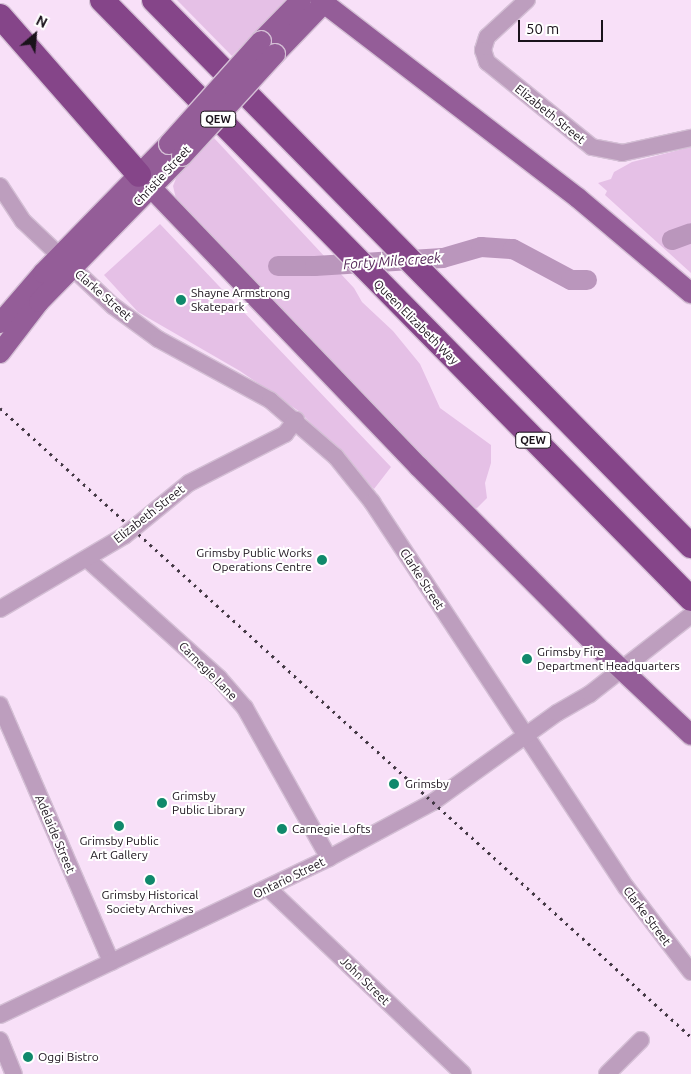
<!DOCTYPE html>
<html>
<head>
<meta charset="utf-8">
<style>
	body { margin:0 }
	#map { position:relative; width:691px; height:1074px; overflow:hidden; background:#f8e0f8; font-family:Ubuntu,sans-serif }
	div>[style] { position:absolute }
	[style*='--x'] { left:calc(var(--x)*1px); top:calc(var(--y)*1px); width:calc(var(--w)*1px); rotate:calc(var(--a)*1deg) }
	.green>* { inset:0; background:#e5c0e6 }
	.river>* { height:20px; margin:-10px; padding:0 10px; transform-origin:10px; border-radius:10px; background:#ba96bc }
	.roads { filter:drop-shadow(1px 0 #d4bfd5) drop-shadow(-1px 0 #d4bfd5) drop-shadow(0 1px #d4bfd5) drop-shadow(0 -1px #d4bfd5) }
	.minor>* { height:16px; margin:-8px; padding:0 8px; transform-origin:8px; border-radius:8px; background:#bd9ebe }
	.major>* { height:20px; margin:-10px; padding:0 10px; transform-origin:10px; border-radius:10px; background:#945d98 }
	.highway>* { height:24px; margin:-12px; padding:0 12px; transform-origin:12px; border-radius:12px; background:#854589 }
	.rail>* { height:3px; margin-top:-1.5px; transform-origin:0; background:repeating-linear-gradient(90deg,#423743 0 2.5px,transparent 0 7.5px) }
	.bridges { filter:drop-shadow(1px 0 #d4bfd5) drop-shadow(-1px 0 #d4bfd5) drop-shadow(0 1px #d4bfd5) drop-shadow(0 -1px #d4bfd5) }
	.major-bridge>* { height:20px; margin:-10px; padding:0 10px; transform-origin:10px; border-radius:10px; background:#945d98 }
	.dots>* { width:14px; height:14px; translate:-50% -50%; box-sizing:border-box; border:2px solid #fff; border-radius:50% }
	span { translate:-50% -50%; white-space:nowrap; text-align:center; line-height:1.15; -webkit-text-stroke:4px #fff; paint-order:stroke }
	.shield-label span { padding:1px 4px; background:#fff; border:1px solid; border-radius:4px; -webkit-text-stroke-width:0 }
	.shield-label { font-size:11px; color:#1a121b; font-weight:700 }
	.street-label { font-size:12px; color:#1a121b }
	.poi-label { font-size:12px; color:#1a121b }
	.left { translate:0 -50%; text-align:left }
	.right { translate:-100% -50%; text-align:right }
	.water-label { font-size:14px; color:#582a5b; font-style:italic }
	.north { position:absolute; left:10px; top:10px; width:50px; height:50px; -webkit-text-stroke:4px #fff; paint-order:stroke; rotate:27deg; font-size:14px; font-weight:700; line-height:20px; text-align:center; color:#1a121b }
	.north::after { content:''; display:block; margin:auto; width:18px; height:22px; background:#1a121b; clip-path:polygon(50% 0,100% 100%,50% 72%,0 100%) }
	.scale { position:absolute; left:518px; top:20px; width:85px; height:22px; box-sizing:border-box; border:2px solid #1a121b; border-top:0; padding-left:6px; font-size:15px; line-height:18px; white-space:nowrap; color:#1a121b; -webkit-text-stroke:4px #fff; paint-order:stroke }
</style>
</head>
<body>
<div id="map">
	<div class="green">
		<i style="clip-path:polygon(177px 0,287px 0,232px 56px)"></i>
		<i style="clip-path:polygon(214px 138px,354px 288px,362px 302px,393px 331px,420px 364px,440px 408px,491px 445px,491px 463px,485px 483px,487px 498px,477px 508px,470px 507px,177px 203px,173px 186px,177px 176px)"></i>
		<i style="clip-path:polygon(691px 147px,691px 273px,605px 195px,607px 191px,598px 183px,611px 179px,614px 172px,632px 162px)"></i>
		<i style="clip-path:polygon(160px 224px,391px 467px,374px 489px,300px 412px,240px 371px,138px 312px,104px 275px)"></i>
	</div>
	<div class="river">
		<i style="--x:672;--y:240;--w:20;--a:-20"></i>
		<i style="--x:278;--y:266;--w:37;--a:0"></i>
		<i style="--x:315;--y:266;--w:128;--a:-3.6"></i>
		<i style="--x:443;--y:258;--w:40;--a:-16"></i>
		<i style="--x:481;--y:247;--w:32;--a:4"></i>
		<i style="--x:513;--y:249;--w:66;--a:28.1"></i>
		<i style="--x:571;--y:280;--w:16;--a:0"></i>
	</div>
	<div class="roads">
		<div class="minor">
			<i style="--x:527;--y:0;--w:54;--a:137.2"></i>
			<i style="--x:487;--y:37;--w:14;--a:107"></i>
			<i style="--x:483;--y:50;--w:13;--a:72"></i>
			<i style="--x:487;--y:62;--w:135;--a:39"></i>
			<i style="--x:592;--y:147;--w:31;--a:11"></i>
			<i style="--x:622;--y:153;--w:71;--a:-12.3"></i>
			<i style="--x:0;--y:186;--w:42;--a:56.7"></i>
			<i style="--x:23;--y:221;--w:124;--a:43.4"></i>
			<i style="--x:113;--y:306;--w:56;--a:36.3"></i>
			<i style="--x:158;--y:339;--w:128;--a:28.6"></i>
			<i style="--x:270;--y:400;--w:87;--a:40.8"></i>
			<i style="--x:336;--y:457;--w:58;--a:51.3"></i>
			<i style="--x:372;--y:502;--w:461;--a:56.6"></i>
			<i style="--x:626;--y:887;--w:107;--a:52.6"></i>
			<i style="--x:87;--y:559;--w:178;--a:42"></i>
			<i style="--x:219;--y:678;--w:40;--a:49"></i>
			<i style="--x:245;--y:708;--w:172;--a:60.8"></i>
			<i style="--x:0;--y:609;--w:144;--a:-30.5"></i>
			<i style="--x:124;--y:536;--w:84;--a:-39.2"></i>
			<i style="--x:189;--y:483;--w:108;--a:-27"></i>
			<i style="--x:285;--y:434;--w:18;--a:-52"></i>
			<i style="--x:0;--y:705;--w:280;--a:66.6"></i>
			<i style="--x:268;--y:888;--w:269;--a:43.6"></i>
			<i style="--x:0;--y:1015;--w:365;--a:-25.5"></i>
			<i style="--x:329;--y:858;--w:118;--a:-28.3"></i>
			<i style="--x:433;--y:802;--w:153;--a:-35.7"></i>
			<i style="--x:557;--y:713;--w:38;--a:-30"></i>
			<i style="--x:590;--y:694;--w:128;--a:-38"></i>
			<i style="--x:0;--y:1040;--w:37;--a:68"></i>
			<i style="--x:607;--y:1074;--w:48;--a:-45"></i>
		</div>
		<div class="major">
			<i style="--x:320;--y:0;--w:325;--a:37.5"></i>
			<i style="--x:578;--y:198;--w:148;--a:40.1"></i>
			<i style="--x:261;--y:41;--w:57;--a:-45.7"></i>
			<i style="--x:275;--y:54;--w:71;--a:-46.1"></i>
			<i style="--x:139;--y:175;--w:405;--a:46.2"></i>
			<i style="--x:419;--y:467;--w:261;--a:45.2"></i>
			<i style="--x:603;--y:652;--w:121;--a:43.3"></i>
			<i style="--x:0;--y:323;--w:66;--a:-49.3"></i>
			<i style="--x:43;--y:273;--w:180;--a:-45.7"></i>
			<i style="--x:0;--y:353;--w:64;--a:-52.6"></i>
			<i style="--x:39;--y:302;--w:204;--a:-45.6"></i>
		</div>
		<div class="highway">
			<i style="--x:102;--y:0;--w:840;--a:45.48"></i>
			<i style="--x:154;--y:0;--w:766;--a:45.48"></i>
			<i style="--x:0;--y:16;--w:211;--a:48.8"></i>
		</div>
	</div>
	<div class="rail">
		<i style="--x:0;--y:408;--w:934;--a:42.31"></i>
	</div>
	<div class="bridges">
		<div class="major-bridge">
			<i style="--x:169;--y:144;--w:138;--a:-48.2"></i>
			<i style="--x:182;--y:156;--w:138;--a:-47.6"></i>
		</div>
	</div>
	<div class="dots">
		<i style="left:181px;top:300px;background:#10896b"></i>
		<i style="left:322px;top:560px;background:#10896b"></i>
		<i style="left:527px;top:659px;background:#10896b"></i>
		<i style="left:394px;top:784px;background:#10896b"></i>
		<i style="left:162px;top:803px;background:#10896b"></i>
		<i style="left:119px;top:826px;background:#10896b"></i>
		<i style="left:282px;top:829px;background:#10896b"></i>
		<i style="left:150px;top:880px;background:#10896b"></i>
		<i style="left:28px;top:1057px;background:#10896b"></i>
	</div>
	<div class="shield-label">
		<span style="left:218px;top:119px">QEW</span>
		<span style="left:533px;top:440px">QEW</span>
	</div>
	<div class="street-label">
		<span style="left:550px;top:114px;rotate:39deg">Elizabeth Street</span>
		<span style="left:162px;top:176px;rotate:-47deg">Christie Street</span>
		<span style="left:103px;top:295px;rotate:41deg">Clarke Street</span>
		<span style="left:416px;top:322px;rotate:45deg">Queen Elizabeth Way</span>
		<span style="left:149px;top:514px;rotate:-38deg">Elizabeth Street</span>
		<span style="left:422px;top:579px;rotate:57deg">Clarke Street</span>
		<span style="left:208px;top:671px;rotate:45deg">Carnegie Lane</span>
		<span style="left:55px;top:834px;rotate:67deg">Adelaide Street</span>
		<span style="left:289px;top:878px;rotate:-26deg">Ontario Street</span>
		<span style="left:647px;top:916px;rotate:53deg">Clarke Street</span>
		<span style="left:365px;top:981px;rotate:44deg">John Street</span>
	</div>
	<div class="poi-label">
		<span class="left" style="left:191px;top:300px">Shayne Armstrong<br>Skatepark</span>
		<span class="right" style="left:312px;top:560px">Grimsby Public Works<br>Operations Centre</span>
		<span class="left" style="left:537px;top:659px">Grimsby Fire<br>Department Headquarters</span>
		<span class="left" style="left:405px;top:784px">Grimsby</span>
		<span class="left" style="left:172px;top:803px">Grimsby<br>Public Library</span>
		<span class="left" style="left:292px;top:829px">Carnegie Lofts</span>
		<span style="left:119px;top:848px">Grimsby Public<br>Art Gallery</span>
		<span style="left:150px;top:902px">Grimsby Historical<br>Society Archives</span>
		<span class="left" style="left:38px;top:1057px">Oggi Bistro</span>
	</div>
	<div class="water-label">
		<span style="left:392px;top:261px;rotate:-4deg">Forty Mile creek</span>
	</div>
	<div class="north">N</div>
	<div class="scale">50 m</div>
</div>
</body>
</html>
